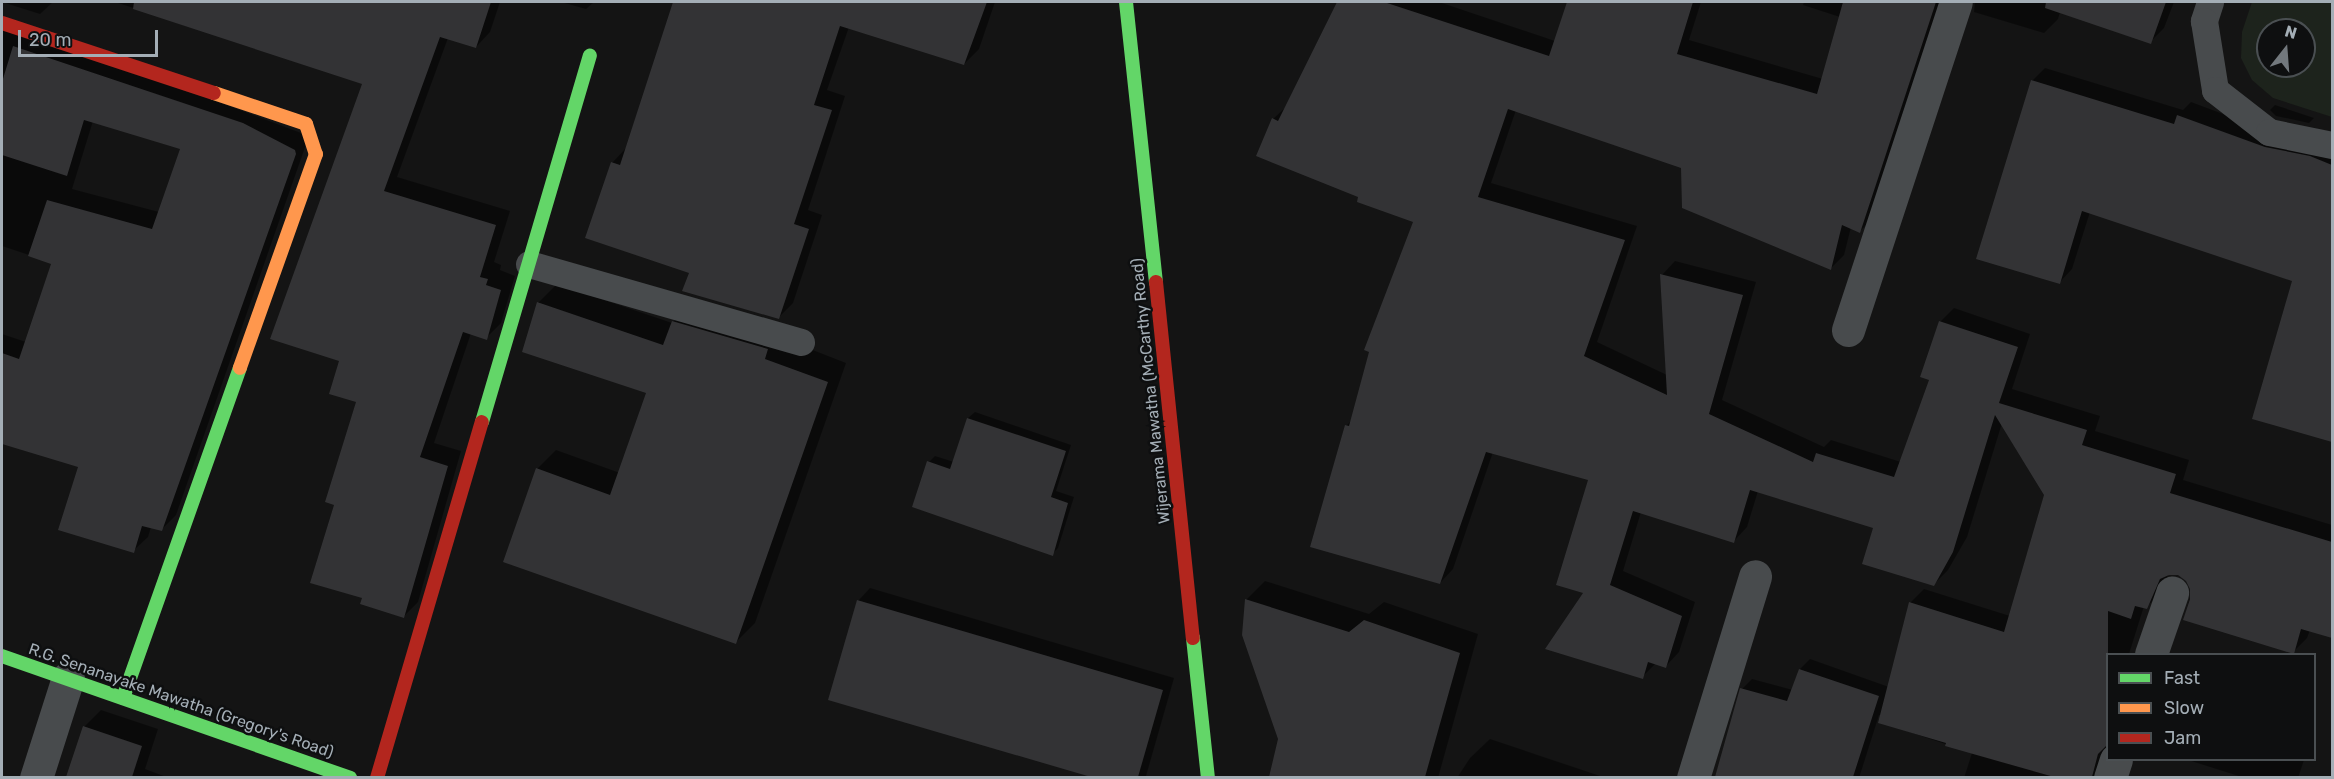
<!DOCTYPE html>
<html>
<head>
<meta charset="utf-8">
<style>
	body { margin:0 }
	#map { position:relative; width:2334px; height:779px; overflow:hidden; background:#141414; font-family:Rubik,sans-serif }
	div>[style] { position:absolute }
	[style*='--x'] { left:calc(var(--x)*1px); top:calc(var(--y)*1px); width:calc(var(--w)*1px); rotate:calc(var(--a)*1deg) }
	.green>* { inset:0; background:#1d231c }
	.shadow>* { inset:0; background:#0007 }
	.building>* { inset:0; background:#333335 }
	.lane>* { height:27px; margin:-13.5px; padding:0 13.5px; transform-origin:13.5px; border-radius:13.5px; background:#484b4d }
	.street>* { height:33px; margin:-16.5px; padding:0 16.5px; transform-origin:16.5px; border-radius:16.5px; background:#484b4d }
	.fast>* { height:14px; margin:-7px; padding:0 7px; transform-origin:7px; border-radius:7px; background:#63d668 }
	.slow>* { height:14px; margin:-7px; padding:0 7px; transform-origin:7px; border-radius:7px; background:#ff974d }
	.jam>* { height:14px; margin:-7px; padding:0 7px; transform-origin:7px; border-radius:7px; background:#b3261e }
	span { translate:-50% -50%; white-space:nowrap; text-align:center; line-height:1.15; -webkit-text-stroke:5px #0e0f10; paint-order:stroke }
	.street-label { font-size:16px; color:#a4aeb6 }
	.frame { position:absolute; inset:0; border:3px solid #a4aeb6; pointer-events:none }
	.legend { position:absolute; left:2106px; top:653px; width:210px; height:108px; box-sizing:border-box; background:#0e0f10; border:2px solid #4a4f52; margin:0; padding:8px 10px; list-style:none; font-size:18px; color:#a4aeb6 }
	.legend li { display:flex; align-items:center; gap:12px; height:30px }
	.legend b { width:30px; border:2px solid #4a4f52 }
	.north { position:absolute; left:2256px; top:18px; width:60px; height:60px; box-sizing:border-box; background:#0e0f10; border:2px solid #4a4f52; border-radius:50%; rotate:17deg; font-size:16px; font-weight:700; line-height:24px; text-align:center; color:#a4aeb6 }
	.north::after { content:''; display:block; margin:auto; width:21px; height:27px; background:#72787d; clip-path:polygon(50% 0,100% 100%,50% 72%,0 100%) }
	.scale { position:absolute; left:18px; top:30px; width:140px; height:27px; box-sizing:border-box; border:3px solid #a4aeb6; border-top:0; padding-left:8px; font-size:18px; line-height:21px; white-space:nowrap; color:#a4aeb6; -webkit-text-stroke:4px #0e0f10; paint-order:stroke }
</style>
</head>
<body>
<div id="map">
	<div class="green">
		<i style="clip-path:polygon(evenodd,2252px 2px,2332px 2px,2332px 117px,2273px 98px,2252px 80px,2241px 58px,2242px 32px,2252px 2px,2268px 30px,2304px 30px,2304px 66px,2268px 66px,2268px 30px)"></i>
	</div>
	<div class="shadow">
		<i style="clip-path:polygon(2px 2px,53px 2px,40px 14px)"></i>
		<i style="clip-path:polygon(115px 2px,500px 2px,490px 32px,476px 47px,448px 38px,397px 177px,510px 211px,494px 262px,501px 265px,500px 270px,515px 276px,501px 323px,486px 338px,471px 333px,434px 443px,461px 451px,418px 602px,404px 616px,364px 597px,336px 504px,358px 401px,341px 360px,364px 83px)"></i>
		<i style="clip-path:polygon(561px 2px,594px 2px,586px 9px)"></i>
		<i style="clip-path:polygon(675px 2px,742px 2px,758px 69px,777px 2px,995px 2px,979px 49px,964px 64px,849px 27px,827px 90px,845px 96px,808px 210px,822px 215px,793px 303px,778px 318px,691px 272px,612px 163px,627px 147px)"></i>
		<i style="clip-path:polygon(1339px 2px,1439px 2px,1555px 41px,1568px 2px,1701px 2px,1689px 40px,1823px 79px,1840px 17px,1803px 5px,1804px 2px,1945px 2px,1874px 217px,1860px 231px,1851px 227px,1844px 255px,1831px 268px,1682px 166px,1516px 110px,1491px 183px,1637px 226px,1597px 342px,1667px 375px,1662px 275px,1675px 261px,1756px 282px,1722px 400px,1824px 447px,1831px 440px,1901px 462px,1931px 379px,1940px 322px,1954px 308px,2030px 334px,2012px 389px,2100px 416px,2095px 431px,2189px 460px,2183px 480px,2332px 525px,2332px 636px,2310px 630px,2307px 638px,2293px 652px,2184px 619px,2192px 590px,2187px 579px,2178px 574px,2169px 573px,2160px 594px,2146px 607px,2144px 606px,2129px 654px,2108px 654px,2108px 751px,2105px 778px,1964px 778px,1972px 753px,1880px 722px,1881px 715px,1879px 715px,1859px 778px,1716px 778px,1742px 689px,1752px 679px,1793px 690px,1800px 669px,1810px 659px,1889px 687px,1911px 602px,1924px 589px,2010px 616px,2046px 495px,2002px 423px,1967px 537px,1948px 570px,1934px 584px,1875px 527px,1758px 491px,1747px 527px,1734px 541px,1641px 512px,1623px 571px,1695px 602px,1679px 652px,1666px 666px,1656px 663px,1642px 677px,1586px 592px,1590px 479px,1493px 452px,1453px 569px,1440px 583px,1346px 426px,1352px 420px,1370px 351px,1415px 221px,1360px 196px,1273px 119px,1287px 106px)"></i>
		<i style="clip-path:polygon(1975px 2px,2174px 2px,2164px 28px,2150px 42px,2060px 12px,2058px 19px,2044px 33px,1974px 12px)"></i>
		<i style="clip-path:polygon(evenodd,2px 20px,309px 136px,176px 515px,162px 529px,151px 527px,148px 537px,133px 551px,79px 466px,2px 442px,2px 334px,26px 342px,53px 263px,2px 246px,2px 20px,93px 121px,182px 148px,159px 212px,72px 189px,93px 121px)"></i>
		<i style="clip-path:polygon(2045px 68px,2183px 110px,2191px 102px,2279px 135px,2332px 147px,2332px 440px,2254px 418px,2293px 280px,2090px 212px,2072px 269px,2059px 283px,2032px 81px)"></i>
		<i style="clip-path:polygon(2275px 105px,2314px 118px,2309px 123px,2276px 116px,2270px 110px)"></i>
		<i style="clip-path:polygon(557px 284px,672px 323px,692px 303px,846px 363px,755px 623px,736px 642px,537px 469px,556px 450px,620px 473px,648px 392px,538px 303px)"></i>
		<i style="clip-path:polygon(975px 412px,1071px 445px,1056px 491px,1074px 497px,1058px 548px,1052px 554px,929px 462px,935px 456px,954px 462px,968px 418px)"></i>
		<i style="clip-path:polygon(1265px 581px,1369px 614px,1384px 602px,1478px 634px,1438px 778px,1270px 778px,1279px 739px,1246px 600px)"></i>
		<i style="clip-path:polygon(870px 588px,1174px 678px,1146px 776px,1097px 778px,830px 699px,858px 601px)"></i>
		<i style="clip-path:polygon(101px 710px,158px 729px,145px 769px,169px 778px,68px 778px,84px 727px)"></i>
		<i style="clip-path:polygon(1490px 739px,1606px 778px,1457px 778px,1470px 758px)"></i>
		<i style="clip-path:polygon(2188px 760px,2304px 760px,2298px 778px,2245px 778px)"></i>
	</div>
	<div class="building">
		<i style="clip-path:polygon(134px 2px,491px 2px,476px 48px,440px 37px,384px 191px,496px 225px,480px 277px,488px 279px,486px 285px,501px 290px,487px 340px,463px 332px,420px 457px,448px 466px,404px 618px,360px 604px,362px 598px,310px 583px,334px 505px,325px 502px,356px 402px,329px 394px,339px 361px,270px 339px,362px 84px,133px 9px)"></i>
		<i style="clip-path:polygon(673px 2px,987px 2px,964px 65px,840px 26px,814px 105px,832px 110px,794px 224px,809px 229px,779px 319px,682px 291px,689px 273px,585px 238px,611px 162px,620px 165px)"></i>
		<i style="clip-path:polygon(1337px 2px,1384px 2px,1549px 56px,1567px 2px,1693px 2px,1677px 54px,1817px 94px,1843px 2px,1936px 2px,1860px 233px,1842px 225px,1831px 270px,1682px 208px,1681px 168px,1508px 109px,1478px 197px,1625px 240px,1584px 356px,1667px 395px,1660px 274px,1743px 295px,1709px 414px,1813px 462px,1816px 453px,1894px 477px,1929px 380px,1920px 377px,1939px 321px,2018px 347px,1999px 403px,2087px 430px,2082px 445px,2176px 474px,2170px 493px,2332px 542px,2332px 638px,2301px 629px,2294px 654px,2183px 620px,2190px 599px,2190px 589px,2186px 581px,2178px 575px,2169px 575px,2160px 579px,2147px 609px,2135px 606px,2131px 619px,2108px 611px,2108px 744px,2098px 754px,2092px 777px,2054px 777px,1945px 746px,1946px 743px,1878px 723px,1909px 602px,2004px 632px,2044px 495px,1995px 415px,1953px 552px,1934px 586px,1862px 564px,1873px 528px,1750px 490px,1734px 543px,1633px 511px,1610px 585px,1682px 616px,1666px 668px,1648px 662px,1643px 679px,1545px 649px,1583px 593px,1556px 585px,1588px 480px,1486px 452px,1440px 584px,1310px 547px,1345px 425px,1349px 426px,1369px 352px,1364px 350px,1413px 222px,1357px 202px,1358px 197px,1256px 156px,1272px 118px,1278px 121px)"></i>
		<i style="clip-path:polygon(2046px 2px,2166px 2px,2151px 44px,2045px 8px)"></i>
		<i style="clip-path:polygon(13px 46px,243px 123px,295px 150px,296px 154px,162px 531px,142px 526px,134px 553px,58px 530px,78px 467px,2px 444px,2px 353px,19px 359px,51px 264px,28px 256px,47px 200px,152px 229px,180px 149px,84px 120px,67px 176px,2px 155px,2px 82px)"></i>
		<i style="clip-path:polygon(2031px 80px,2174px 124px,2177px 115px,2265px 147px,2310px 156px,2332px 165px,2332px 442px,2252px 419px,2292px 281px,2082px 211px,2060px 284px,1976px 259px)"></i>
		<i style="clip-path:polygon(537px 302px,663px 345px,672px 321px,768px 349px,765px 359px,828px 382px,736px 644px,503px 562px,536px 468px,610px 495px,646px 393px,522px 352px)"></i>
		<i style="clip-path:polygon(967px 418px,1066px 451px,1051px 497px,1068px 503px,1053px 556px,912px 507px,927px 461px,950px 469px)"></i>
		<i style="clip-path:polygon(1245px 599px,1349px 632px,1364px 620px,1460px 653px,1425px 777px,1269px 777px,1278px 739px,1242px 635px)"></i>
		<i style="clip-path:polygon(857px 600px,1163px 690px,1138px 777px,1091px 777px,828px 700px)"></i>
		<i style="clip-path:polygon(1799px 669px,1879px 696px,1853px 777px,1715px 777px,1740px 688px,1787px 701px)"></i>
		<i style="clip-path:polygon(83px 726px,142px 746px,132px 777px,66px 777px)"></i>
	</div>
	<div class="lane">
		<i style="--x:2210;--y:2;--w:20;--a:108"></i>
		<i style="--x:2204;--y:21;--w:70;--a:80.9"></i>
		<i style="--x:2215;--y:90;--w:68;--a:37.9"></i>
		<i style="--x:2269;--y:132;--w:64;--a:11.7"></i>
		<i style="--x:529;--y:264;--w:283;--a:16"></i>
	</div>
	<div class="street">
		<i style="--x:1848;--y:330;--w:345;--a:-71.8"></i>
		<i style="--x:2151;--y:654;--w:65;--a:-71"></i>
		<i style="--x:36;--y:778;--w:105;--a:-72.3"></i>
		<i style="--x:1693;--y:778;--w:211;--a:-72.9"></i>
		<i style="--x:2110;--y:778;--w:19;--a:-72"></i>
	</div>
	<div class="fast">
		<i style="--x:1126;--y:2;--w:282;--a:83.9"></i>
		<i style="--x:482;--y:422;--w:382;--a:-73.6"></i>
		<i style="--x:1193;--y:638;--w:141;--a:83.9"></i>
		<i style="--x:2;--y:656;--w:369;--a:19.3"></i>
		<i style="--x:123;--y:698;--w:350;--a:-70.5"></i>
	</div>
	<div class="slow">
		<i style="--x:214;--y:93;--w:97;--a:18.6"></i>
		<i style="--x:306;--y:124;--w:32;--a:72"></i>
		<i style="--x:316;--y:154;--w:227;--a:109.6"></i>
	</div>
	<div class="jam">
		<i style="--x:2;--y:23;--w:223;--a:18.3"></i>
		<i style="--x:1156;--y:282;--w:358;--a:84.1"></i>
		<i style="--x:377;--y:778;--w:371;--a:-73.6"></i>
	</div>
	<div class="street-label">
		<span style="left:1151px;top:391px;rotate:-96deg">Wijerama Mawatha (McCarthy Road)</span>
		<span style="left:181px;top:701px;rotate:19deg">R.G. Senanayake Mawatha (Gregory's Road)</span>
	</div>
	<div class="frame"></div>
	<ul class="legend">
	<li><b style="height:8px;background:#63d668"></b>Fast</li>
	<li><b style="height:8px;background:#ff974d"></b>Slow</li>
	<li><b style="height:8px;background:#b3261e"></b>Jam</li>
	</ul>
	<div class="north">N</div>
	<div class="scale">20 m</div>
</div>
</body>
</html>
